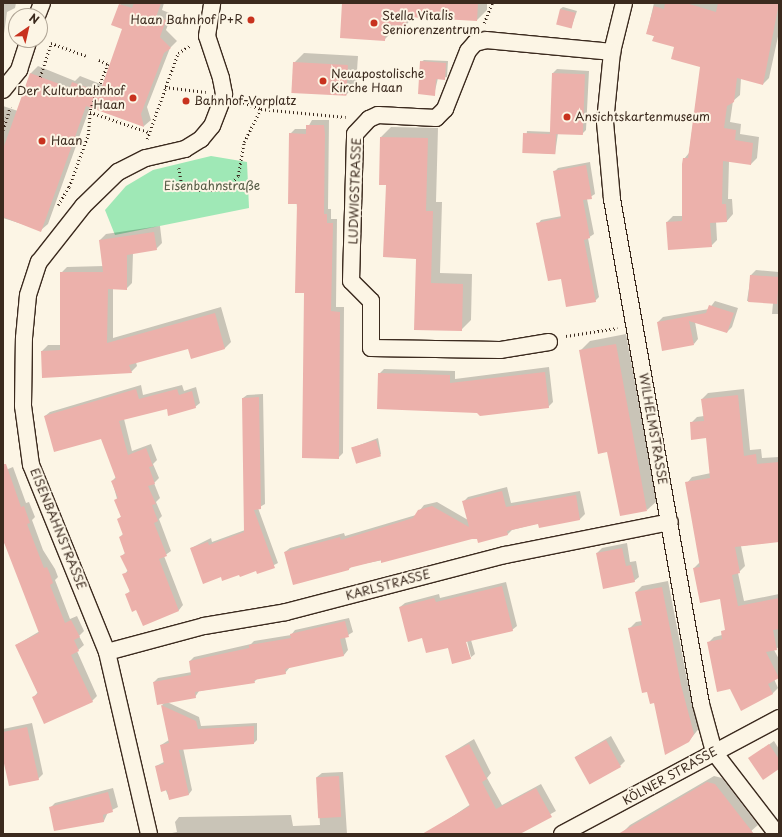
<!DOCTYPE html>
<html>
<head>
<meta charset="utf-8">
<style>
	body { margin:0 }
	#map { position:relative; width:782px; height:837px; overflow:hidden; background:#fcf5e5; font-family:"Playpen Sans",sans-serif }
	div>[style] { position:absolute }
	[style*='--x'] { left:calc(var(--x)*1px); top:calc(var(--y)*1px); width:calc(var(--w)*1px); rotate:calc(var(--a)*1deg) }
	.green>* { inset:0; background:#9fe8b6 }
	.shadow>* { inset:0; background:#0003 }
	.building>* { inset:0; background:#ecb1ab; transform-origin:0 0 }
	.path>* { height:2.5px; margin-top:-1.25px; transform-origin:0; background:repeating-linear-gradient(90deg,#3b2a1e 0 1px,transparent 0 4px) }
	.roads { filter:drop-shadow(1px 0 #3b2a1e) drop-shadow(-1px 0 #3b2a1e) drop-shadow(0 1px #3b2a1e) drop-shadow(0 -1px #3b2a1e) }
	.minor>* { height:16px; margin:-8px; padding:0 8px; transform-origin:8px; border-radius:8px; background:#fcf5e5 }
	.dots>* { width:11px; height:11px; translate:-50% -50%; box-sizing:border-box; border:2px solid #fcf5e5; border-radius:50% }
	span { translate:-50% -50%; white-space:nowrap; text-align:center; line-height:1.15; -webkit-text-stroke:4px #fcf5e5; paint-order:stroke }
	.poi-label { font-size:12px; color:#3b2a1e }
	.left { translate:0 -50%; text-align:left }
	.right { translate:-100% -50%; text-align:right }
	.park-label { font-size:12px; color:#545a44 }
	.street-label { font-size:12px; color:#3b2a1e }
	.frame { position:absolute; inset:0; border:4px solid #3b2a1e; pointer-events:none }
	.north { position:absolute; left:8px; top:8px; width:40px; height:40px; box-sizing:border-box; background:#fcf5e5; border:1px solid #afa495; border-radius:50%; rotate:34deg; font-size:11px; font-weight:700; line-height:16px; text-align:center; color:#3b2a1e }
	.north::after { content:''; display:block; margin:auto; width:14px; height:18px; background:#c8321e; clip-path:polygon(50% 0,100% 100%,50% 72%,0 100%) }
</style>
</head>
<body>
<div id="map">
	<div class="green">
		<i style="clip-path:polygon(211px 156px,247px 162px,249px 208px,115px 235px,105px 210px,126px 186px,153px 170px)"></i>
	</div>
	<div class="shadow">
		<i style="clip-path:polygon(3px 3px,16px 3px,15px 8px,7px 12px,3px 41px)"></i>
		<i style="clip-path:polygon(121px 3px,164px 3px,162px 10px,172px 14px,166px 30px,177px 41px,170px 48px,147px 107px,151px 120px,144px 126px,90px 107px,48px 224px,41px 230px,3px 218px,3px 106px,18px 111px,31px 73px,38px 66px,75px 81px,80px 76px,103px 85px,124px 28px,112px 24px)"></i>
		<i style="clip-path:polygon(343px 3px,487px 3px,487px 10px,477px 20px,414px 16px,406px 25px,395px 24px,394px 30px,384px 40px)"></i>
		<i style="clip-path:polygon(654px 3px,779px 3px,779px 32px,769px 78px,763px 84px,741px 78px,740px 95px,733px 101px,730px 122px,741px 124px,740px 134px,759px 137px,757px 158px,751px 164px,729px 161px,728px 199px,732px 199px,733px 214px,727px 221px,716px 221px,717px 240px,711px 246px,667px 222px,673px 216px,683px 216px,684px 159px,689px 153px,701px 67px,676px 46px,647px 33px)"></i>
		<i style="clip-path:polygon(563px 7px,577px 11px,571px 28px,560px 9px)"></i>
		<i style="clip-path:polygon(304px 53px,358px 56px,356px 85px,346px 95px,294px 63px)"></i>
		<i style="clip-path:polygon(424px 60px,448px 61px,447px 77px,438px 78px,434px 95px,421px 62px)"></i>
		<i style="clip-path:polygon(557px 69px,589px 71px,586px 130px,582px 134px,558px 133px,555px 154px,524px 152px,527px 131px,552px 132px,553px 73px)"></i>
		<i style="clip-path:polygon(312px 120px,329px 120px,328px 209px,331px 209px,331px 219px,337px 219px,336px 307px,344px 307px,343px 453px,338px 458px,305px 292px,290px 134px,295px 129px,307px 129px)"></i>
		<i style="clip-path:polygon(391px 127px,438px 128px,436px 202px,442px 202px,440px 273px,472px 274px,471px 320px,461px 330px,415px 329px,417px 258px,387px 184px,381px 137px)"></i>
		<i style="clip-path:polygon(590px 162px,595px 194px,587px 199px,594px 234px,588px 238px,599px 297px,595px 301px,562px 278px,538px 224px,541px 220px,562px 216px,554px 172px,558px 168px)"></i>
		<i style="clip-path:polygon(160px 226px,162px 243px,156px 249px,133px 253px,132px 283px,126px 289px,113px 288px,113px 338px,221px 307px,231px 342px,225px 348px,191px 358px,189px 347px,136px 362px,137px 366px,131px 372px,42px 351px,48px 345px,61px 345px,61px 273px,67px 267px,104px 266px,100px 240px,106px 234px)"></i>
		<i style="clip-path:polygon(756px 270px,779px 272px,779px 314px,772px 314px,773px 303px,747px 301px,751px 275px)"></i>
		<i style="clip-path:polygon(715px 301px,738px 308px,732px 327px,727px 332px,695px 322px,698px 339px,694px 344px,658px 322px,663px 317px,709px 309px)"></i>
		<i style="clip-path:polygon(626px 334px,657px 501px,647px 510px,608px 451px,580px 351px,590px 341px)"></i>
		<i style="clip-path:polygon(549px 367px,553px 402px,548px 407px,477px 412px,379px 374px,384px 369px,455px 371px,455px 379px)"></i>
		<i style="clip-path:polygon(141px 385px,143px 395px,182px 385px,184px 391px,196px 387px,200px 403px,195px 407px,167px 408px,124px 419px,132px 451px,151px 444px,157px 460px,153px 464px,159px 478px,154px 483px,160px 498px,156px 502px,162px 516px,159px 519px,171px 551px,164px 556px,183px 605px,179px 610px,144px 624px,137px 608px,126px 595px,130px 591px,124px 575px,128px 570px,122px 556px,126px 552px,120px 537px,124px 533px,118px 519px,122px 516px,112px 481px,116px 477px,102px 438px,45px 416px,50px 412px)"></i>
		<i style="clip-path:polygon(744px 389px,750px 450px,761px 449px,762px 458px,779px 457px,779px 541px,741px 546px,745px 566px,738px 573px,744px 601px,779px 594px,779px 647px,774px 650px,779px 659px,779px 677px,774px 679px,778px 688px,772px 694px,708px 643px,714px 637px,722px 635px,726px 628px,721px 598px,694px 568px,700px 562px,687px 483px,692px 477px,711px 473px,707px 437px,691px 423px,697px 417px,704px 416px,702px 399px,708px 393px)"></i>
		<i style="clip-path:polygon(263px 394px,265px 504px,258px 508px,278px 563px,258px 573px,257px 570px,222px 576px,191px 548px,211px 538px,212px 542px,245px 530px,243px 398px,247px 395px)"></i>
		<i style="clip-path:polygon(378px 438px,381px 454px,378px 456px,352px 448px)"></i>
		<i style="clip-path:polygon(13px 467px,26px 503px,29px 502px,35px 517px,32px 520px,43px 550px,55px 569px,58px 577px,55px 580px,70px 619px,77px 616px,84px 631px,79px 636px,84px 645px,77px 651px,97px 696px,92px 701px,33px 698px,38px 692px,16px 645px,40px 631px,5px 543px,3px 544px,3px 471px)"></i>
		<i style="clip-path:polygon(507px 487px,511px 503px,580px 491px,585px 514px,580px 519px,540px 526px,539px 523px,512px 530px,508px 534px,472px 538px,409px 555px,352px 566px,349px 569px,285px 552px,290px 548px,344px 533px,345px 536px,416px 515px,424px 505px,437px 502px,468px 520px,463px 502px,468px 497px)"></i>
		<i style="clip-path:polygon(627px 543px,630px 562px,636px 561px,639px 577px,634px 581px,597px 553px,602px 548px)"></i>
		<i style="clip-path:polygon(668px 581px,687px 679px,700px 727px,689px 741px,655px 702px,630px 628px,636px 622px,642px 621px,636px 592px,642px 586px)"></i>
		<i style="clip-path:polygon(evenodd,506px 582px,517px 626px,512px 630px,471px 640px,475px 654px,470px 658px,423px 637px,400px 607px,405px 603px,439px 594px,440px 598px,506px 582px,464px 637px,466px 637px,471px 657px,469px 657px,464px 637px)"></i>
		<i style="clip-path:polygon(349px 618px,353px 632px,345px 637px,348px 650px,344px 655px,290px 667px,285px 673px,258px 678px,254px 682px,199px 691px,195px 697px,167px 702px,199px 717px,201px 726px,257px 723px,257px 740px,254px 743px,183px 748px,192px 790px,189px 794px,169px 798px,156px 766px,164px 762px,161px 745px,169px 740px,162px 705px,165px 702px,154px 682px,158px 678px,192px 672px,190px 661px,194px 657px,251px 644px,254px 641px,291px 635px,295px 630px)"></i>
		<i style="clip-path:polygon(32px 723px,43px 774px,38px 779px,3px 754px,3px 729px)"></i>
		<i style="clip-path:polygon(611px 736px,625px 761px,620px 766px,575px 757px)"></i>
		<i style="clip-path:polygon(474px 739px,491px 773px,487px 778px,502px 805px,541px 784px,556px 811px,515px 834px,442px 834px,440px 825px,471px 804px,446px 756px)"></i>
		<i style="clip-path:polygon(774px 741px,779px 749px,779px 768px,750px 758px)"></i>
		<i style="clip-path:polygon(343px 772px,347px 834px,167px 834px,177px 832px,175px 822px,179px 817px,291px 815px,293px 826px,320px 825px,317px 777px,322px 773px)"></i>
		<i style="clip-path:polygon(714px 776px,722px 778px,758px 825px,750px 832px,752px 834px,625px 834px,624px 831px,630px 825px)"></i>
		<i style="clip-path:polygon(113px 788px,118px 807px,108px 812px,104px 821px,55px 829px,50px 808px,55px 803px)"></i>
	</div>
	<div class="building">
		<i style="clip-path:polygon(134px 3px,161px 3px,156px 17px,166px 20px,160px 37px,171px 48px,164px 53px,141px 114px,144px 127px,86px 106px,41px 232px,3px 217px,3px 149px,30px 73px,70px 88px,72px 82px,100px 92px,122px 29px,111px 25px,119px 4px,132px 8px)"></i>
		<i style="clip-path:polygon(342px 3px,478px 3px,477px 21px,407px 17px,406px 26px,386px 25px,385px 41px,340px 38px)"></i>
		<i style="clip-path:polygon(665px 3px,686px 3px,716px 12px,718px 3px,779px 3px,763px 85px,737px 78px,734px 102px,727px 106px,724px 128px,736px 130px,735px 140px,753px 143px,751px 165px,723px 161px,722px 204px,726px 204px,727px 222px,710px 223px,712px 247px,668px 250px,666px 222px,682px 221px,682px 164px,683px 158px,688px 158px,700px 67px,671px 59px,674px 47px,652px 41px,654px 36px,646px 34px,654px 6px,664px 9px)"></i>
		<i style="left:560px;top:9px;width:16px;height:16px;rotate:14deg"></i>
		<i style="clip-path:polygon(420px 61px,446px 63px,445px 80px,436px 79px,435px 96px,418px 94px)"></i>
		<i style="left:293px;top:62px;width:55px;height:31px;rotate:3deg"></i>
		<i style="left:552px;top:73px;width:33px;height:61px;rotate:2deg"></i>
		<i style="clip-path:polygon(306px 125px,324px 125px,325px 134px,324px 214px,327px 214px,327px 223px,333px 223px,331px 311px,340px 312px,339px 459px,302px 458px,304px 293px,295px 293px,297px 204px,288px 204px,289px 133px,306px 134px)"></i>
		<i style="left:523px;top:133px;width:33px;height:20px;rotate:2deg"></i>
		<i style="clip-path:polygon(380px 137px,428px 138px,426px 211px,433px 211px,431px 283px,463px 284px,462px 331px,414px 330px,416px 259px,383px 257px,386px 185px,379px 185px)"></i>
		<i style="clip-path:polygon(586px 165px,592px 199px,583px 200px,590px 238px,584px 240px,596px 302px,566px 307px,561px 279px,548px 281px,536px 223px,561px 218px,553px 171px)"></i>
		<i style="clip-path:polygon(154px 232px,157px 250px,127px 255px,127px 290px,108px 289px,107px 343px,215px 313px,225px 349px,191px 359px,188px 349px,129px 365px,132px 373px,42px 378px,41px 351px,60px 350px,60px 272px,103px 272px,99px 240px)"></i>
		<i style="left:750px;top:275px;width:29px;height:27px;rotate:4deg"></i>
		<i style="clip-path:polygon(709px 305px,734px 313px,727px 333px,689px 321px,694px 345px,662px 351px,657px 322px,706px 313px)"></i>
		<i style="clip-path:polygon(616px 344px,647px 511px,620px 516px,607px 452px,598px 454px,579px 350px)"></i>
		<i style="clip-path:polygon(545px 372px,549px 408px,480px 416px,477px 413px,377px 409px,378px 373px,450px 375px,450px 383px)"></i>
		<i style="clip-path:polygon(136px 389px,139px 399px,177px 389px,179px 395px,192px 391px,196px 408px,168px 416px,167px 409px,119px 421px,128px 455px,146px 448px,153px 466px,149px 467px,155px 484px,148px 486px,156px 504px,152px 505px,158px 521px,154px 523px,167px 556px,159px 559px,179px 611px,143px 626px,136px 610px,132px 612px,125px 594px,130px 592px,122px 574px,128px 572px,120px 556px,125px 554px,119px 537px,123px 535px,117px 519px,121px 517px,114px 500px,118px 498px,111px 481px,116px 479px,101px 439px,54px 452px,44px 416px)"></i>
		<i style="clip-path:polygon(738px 395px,744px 456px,756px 454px,757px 464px,779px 462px,779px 542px,735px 547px,740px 573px,732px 575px,738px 606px,779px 598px,779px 629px,773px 630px,777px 650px,766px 652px,779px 678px,768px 684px,773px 694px,741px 711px,730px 689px,717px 692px,707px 642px,722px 639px,721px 631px,725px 630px,720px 599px,700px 603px,693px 568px,700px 567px,685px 482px,710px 478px,706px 438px,691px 440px,690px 422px,704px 421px,701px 399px)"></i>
		<i style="clip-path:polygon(259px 397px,261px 509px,254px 510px,275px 568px,257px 574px,256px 571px,240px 577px,239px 575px,222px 581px,221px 577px,203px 584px,190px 548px,208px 542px,209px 545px,244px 532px,242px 398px)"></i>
		<i style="left:376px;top:440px;width:17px;height:26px;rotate:73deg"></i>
		<i style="clip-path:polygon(3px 464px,6px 464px,21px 507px,24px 506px,30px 523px,27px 524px,44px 568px,47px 567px,50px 574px,53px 583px,50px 585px,65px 623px,71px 620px,80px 637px,74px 640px,79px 651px,71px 655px,93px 702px,44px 724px,32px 697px,38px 694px,15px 645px,39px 633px,3px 540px)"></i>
		<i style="clip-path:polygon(502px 491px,506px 507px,576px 495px,580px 520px,539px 528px,538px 524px,507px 531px,508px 535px,478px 543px,477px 539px,472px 539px,381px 563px,381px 560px,349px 568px,349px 570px,293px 585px,284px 552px,340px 537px,341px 540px,413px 518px,418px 510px,432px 506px,469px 527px,462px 501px)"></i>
		<i style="clip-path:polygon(622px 548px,626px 566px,631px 565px,635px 582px,603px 589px,596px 553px)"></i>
		<i style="clip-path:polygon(502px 586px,513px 631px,466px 642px,471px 659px,452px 664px,448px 648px,426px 653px,422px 638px,408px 642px,399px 607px,434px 598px,436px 602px)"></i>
		<i style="clip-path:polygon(662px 587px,681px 685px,694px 734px,689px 742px,665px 755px,654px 703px,650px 704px,647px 692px,642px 693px,628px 628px,642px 625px,635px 592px)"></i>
		<i style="clip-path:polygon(345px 621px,349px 637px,340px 639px,344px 656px,285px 669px,286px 674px,254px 680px,255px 683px,195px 692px,196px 698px,157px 705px,153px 682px,191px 675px,189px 661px,249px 648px,249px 645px,291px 638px,290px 634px)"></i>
		<i style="clip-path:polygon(161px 705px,196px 721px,198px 729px,254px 726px,254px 744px,179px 750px,189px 795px,169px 800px,167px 790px,161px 792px,155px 766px,164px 764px,160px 745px,169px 743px)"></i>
		<i style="clip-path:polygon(27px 727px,39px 780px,9px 786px,3px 759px,3px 732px)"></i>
		<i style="left:606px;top:740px;width:31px;height:36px;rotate:61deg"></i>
		<i style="clip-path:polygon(469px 744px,487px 779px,482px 782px,496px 809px,536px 788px,552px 817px,520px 834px,422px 834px,470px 806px,445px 756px)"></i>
		<i style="clip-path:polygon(769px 744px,779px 759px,779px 769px,763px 780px,748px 758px)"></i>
		<i style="left:339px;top:776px;width:41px;height:23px;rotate:87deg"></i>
		<i style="clip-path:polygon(707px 782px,715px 784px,754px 834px,618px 834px)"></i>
		<i style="clip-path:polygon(108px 792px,113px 812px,103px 815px,104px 822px,54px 831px,49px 807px)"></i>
	</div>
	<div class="path">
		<i style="--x:484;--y:23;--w:22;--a:-68"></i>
		<i style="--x:99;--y:60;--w:10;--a:24"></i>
		<i style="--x:108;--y:64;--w:51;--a:110.6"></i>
		<i style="--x:90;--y:112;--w:61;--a:19"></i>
		<i style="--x:40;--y:77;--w:36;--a:-72"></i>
		<i style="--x:51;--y:43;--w:37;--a:20"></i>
		<i style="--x:165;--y:87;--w:41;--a:7"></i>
		<i style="--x:240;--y:101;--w:22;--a:21"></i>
		<i style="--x:261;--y:109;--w:85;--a:5.4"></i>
		<i style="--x:3;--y:130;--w:24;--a:-73"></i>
		<i style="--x:147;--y:139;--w:91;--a:-70.2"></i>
		<i style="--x:178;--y:53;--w:15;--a:-32"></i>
		<i style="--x:179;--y:168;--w:23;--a:80"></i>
		<i style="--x:183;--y:191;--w:40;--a:0"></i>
		<i style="--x:223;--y:191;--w:21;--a:-45"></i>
		<i style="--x:238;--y:176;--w:35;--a:-80"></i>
		<i style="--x:244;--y:142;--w:37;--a:-63"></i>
		<i style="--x:58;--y:205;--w:21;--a:-59"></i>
		<i style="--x:69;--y:187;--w:55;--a:-69.9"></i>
		<i style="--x:88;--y:135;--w:23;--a:-85"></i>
		<i style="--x:566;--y:336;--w:52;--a:-8.9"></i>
	</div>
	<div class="roads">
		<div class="minor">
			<i style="--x:624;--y:3;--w:50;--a:103.8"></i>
			<i style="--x:612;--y:52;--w:70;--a:95.7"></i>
			<i style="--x:605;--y:122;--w:77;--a:84.8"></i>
			<i style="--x:612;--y:199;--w:513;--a:80"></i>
			<i style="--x:701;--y:704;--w:50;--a:74.8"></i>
			<i style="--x:714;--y:752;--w:103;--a:52.5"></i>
			<i style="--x:37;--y:16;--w:14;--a:-69"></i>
			<i style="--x:3;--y:90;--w:26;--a:-51"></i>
			<i style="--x:19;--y:70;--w:32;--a:-72"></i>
			<i style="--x:549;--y:342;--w:50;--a:170.7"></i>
			<i style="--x:500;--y:350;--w:129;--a:-179.1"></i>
			<i style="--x:371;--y:348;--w:47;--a:-90"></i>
			<i style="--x:371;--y:301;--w:28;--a:-135"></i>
			<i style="--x:351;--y:281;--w:147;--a:-88.4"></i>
			<i style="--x:355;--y:134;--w:21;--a:-47"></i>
			<i style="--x:369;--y:119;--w:10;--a:-24"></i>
			<i style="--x:378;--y:115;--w:58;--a:3"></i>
			<i style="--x:436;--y:118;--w:13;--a:-45"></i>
			<i style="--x:445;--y:109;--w:62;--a:-68.4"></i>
			<i style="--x:468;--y:51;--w:11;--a:-49"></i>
			<i style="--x:475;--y:43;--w:11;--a:-15"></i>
			<i style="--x:486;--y:40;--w:127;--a:5.4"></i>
			<i style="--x:107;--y:652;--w:100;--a:-15"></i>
			<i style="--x:204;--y:626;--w:83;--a:-9.7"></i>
			<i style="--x:286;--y:612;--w:226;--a:-14.6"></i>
			<i style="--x:505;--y:555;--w:168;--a:-11.3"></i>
			<i style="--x:149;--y:834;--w:187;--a:-103"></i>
			<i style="--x:107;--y:652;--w:202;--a:-112.1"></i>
			<i style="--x:31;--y:465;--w:60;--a:-97.7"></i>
			<i style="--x:23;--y:406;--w:68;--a:-89.2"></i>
			<i style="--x:24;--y:338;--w:43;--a:-84.7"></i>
			<i style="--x:28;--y:295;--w:35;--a:-72"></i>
			<i style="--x:39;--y:262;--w:71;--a:-51.8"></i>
			<i style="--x:83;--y:206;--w:49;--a:-44.2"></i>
			<i style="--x:118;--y:172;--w:31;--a:-27"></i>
			<i style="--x:146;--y:158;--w:40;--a:-13"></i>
			<i style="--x:185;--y:149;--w:19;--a:-32"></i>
			<i style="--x:201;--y:139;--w:17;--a:-50"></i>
			<i style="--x:212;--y:126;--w:34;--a:-69"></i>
			<i style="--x:224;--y:94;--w:16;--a:-101"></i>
			<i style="--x:221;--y:78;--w:44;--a:-108.4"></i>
			<i style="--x:207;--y:36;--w:33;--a:-81"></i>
			<i style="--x:562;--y:834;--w:246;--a:-28.1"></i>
		</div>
	</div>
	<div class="dots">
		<i style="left:251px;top:20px;background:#c8321e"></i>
		<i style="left:374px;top:23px;background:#c8321e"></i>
		<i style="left:323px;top:81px;background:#c8321e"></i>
		<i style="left:133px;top:98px;background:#c8321e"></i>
		<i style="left:186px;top:101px;background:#c8321e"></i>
		<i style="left:567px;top:117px;background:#c8321e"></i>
		<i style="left:42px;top:141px;background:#c8321e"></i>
	</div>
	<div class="poi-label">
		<span class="left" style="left:382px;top:23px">Stella Vitalis<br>Seniorenzentrum</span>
		<span class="right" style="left:243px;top:20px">Haan Bahnhof P+R</span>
		<span class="left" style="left:331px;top:81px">Neuapostolische<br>Kirche Haan</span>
		<span class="right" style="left:125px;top:98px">Der Kulturbahnhof<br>Haan</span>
		<span class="left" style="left:194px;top:101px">Bahnhof-Vorplatz</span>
		<span class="left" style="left:575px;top:117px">Ansichtskartenmuseum</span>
		<span class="left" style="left:51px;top:141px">Haan</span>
	</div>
	<div class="park-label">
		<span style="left:212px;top:186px">Eisenbahnstraße</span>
	</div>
	<div class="street-label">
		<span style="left:355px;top:191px;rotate:-88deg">LUDWIGSTRASSE</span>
		<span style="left:653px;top:429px;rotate:80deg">WILHELMSTRASSE</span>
		<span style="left:58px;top:529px;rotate:68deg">EISENBAHNSTRASSE</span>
		<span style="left:388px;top:585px;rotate:-15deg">KARLSTRASSE</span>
		<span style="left:670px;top:776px;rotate:-29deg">KÖLNER STRASSE</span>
	</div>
	<div class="frame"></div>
	<div class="north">N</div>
</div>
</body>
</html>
